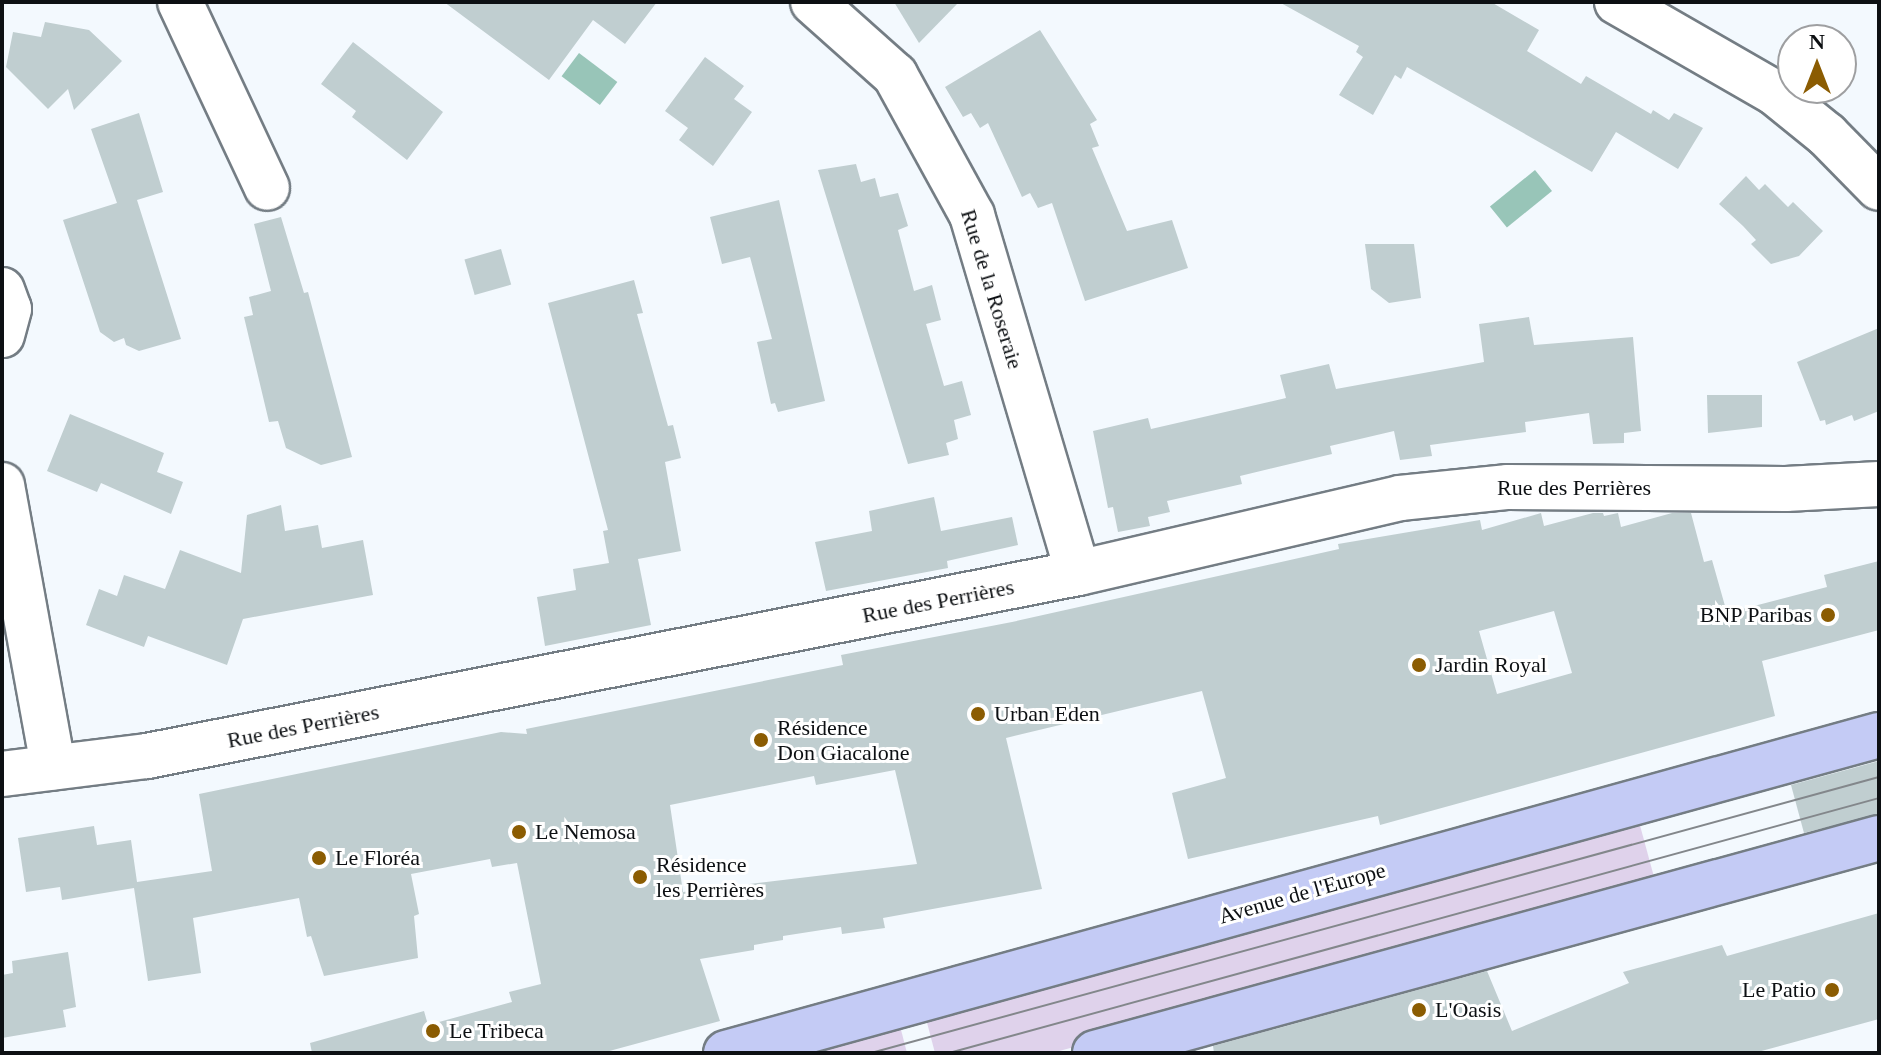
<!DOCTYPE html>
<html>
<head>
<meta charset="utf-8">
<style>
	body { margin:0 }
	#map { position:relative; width:1881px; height:1055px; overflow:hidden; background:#f3f9fe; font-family:"Times New Roman",serif }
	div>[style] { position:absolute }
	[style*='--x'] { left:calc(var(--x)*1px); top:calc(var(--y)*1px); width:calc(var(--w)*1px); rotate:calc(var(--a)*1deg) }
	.green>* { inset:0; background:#dfd2eb }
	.water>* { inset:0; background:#98c5b8; transform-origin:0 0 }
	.building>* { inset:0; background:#c0ced0; transform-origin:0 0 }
	.roads { filter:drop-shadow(2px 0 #747d84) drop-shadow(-2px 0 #747d84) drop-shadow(0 2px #747d84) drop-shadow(0 -2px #747d84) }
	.minor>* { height:44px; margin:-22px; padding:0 22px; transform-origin:22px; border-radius:22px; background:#fff }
	.major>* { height:44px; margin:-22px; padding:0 22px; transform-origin:22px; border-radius:22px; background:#c4cbf5 }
	.tram>* { height:2px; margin:-1px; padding:0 1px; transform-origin:1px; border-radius:1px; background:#83878b }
	.dots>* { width:22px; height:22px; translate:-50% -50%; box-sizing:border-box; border:4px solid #fff; border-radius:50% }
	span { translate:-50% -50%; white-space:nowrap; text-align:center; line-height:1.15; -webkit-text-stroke:6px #fff; paint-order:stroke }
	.street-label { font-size:22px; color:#0d1013 }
	.poi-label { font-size:22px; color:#0d1013 }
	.right { translate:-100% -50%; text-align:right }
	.left { translate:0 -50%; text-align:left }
	.frame { position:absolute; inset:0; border:4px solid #0d1013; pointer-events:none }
	.north { position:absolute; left:1777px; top:24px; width:80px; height:80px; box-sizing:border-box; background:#fff; border:2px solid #9e9fa1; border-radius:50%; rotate:0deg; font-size:22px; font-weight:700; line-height:32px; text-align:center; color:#0d1013 }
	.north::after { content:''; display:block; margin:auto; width:28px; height:36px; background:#8b5c02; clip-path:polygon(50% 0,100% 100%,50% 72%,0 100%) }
</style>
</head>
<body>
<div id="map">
	<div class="green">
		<i style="clip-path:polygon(1638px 818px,1657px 888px,1052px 1053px,935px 1053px,925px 1015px)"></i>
		<i style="clip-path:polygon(899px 1022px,907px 1053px,785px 1053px)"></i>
	</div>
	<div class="water">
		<i style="left:579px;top:53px;width:48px;height:29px;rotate:37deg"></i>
		<i style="left:1535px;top:170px;width:27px;height:58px;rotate:51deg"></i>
	</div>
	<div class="building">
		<i style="clip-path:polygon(444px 2px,657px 2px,625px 44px,593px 20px,549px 80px)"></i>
		<i style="clip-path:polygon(894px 2px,959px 2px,919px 43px)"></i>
		<i style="clip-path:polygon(1279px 2px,1491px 2px,1539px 30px,1527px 51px,1581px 84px,1586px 76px,1651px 114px,1653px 110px,1669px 120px,1674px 113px,1703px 128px,1678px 169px,1616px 132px,1592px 172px,1407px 67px,1401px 79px,1395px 75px,1373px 115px,1339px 95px,1363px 57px,1356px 52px,1359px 46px)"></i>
		<i style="clip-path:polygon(45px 22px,89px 30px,122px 61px,74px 110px,68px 89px,48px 109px,6px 67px,13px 32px,41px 37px)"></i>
		<i style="clip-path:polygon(1040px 30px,1097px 120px,1090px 124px,1099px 146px,1092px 148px,1127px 231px,1172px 220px,1188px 268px,1085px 301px,1052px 203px,1038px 208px,1030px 193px,1022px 197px,988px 123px,980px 128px,971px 113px,963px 117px,945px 87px)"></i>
		<i style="clip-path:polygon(353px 42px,443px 112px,407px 160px,352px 117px,356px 111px,321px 84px)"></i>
		<i style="clip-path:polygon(705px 57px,744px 86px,734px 99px,752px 112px,713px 166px,679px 140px,688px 128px,665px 111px)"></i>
		<i style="clip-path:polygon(139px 113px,163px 192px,137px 200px,181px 339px,139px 351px,126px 345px,124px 338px,114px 342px,100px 332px,63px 220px,117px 203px,91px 129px)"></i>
		<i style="clip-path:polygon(856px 164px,861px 182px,875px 178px,880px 197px,898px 193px,908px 226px,898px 230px,914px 291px,932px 285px,941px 320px,926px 324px,944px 386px,962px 381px,971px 415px,954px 420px,958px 439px,946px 443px,949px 455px,908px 464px,818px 170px)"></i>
		<i style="clip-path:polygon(1746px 176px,1759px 190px,1765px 184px,1788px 207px,1793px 202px,1823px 231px,1799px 256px,1771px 264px,1751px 244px,1756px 240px,1743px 226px,1719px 204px)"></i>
		<i style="clip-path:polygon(779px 200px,825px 401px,778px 412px,775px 403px,771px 404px,757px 342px,772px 339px,750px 257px,722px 264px,710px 217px)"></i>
		<i style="clip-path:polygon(281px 217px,304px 293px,308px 292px,352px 457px,321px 465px,286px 448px,278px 421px,269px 422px,244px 317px,253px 315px,249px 297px,271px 291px,254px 224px)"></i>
		<i style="clip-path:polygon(1365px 244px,1414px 244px,1421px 298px,1389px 303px,1371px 289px)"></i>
		<i style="left:501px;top:249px;width:37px;height:38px;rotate:74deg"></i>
		<i style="clip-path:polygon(634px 280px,643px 313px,637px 314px,668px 426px,673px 425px,681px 458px,665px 462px,681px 551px,638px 559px,651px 625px,545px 646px,537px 597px,576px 590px,573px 569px,609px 563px,603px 531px,608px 530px,548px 303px)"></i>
		<i style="clip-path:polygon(1529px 317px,1534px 345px,1633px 337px,1641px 431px,1624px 433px,1624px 443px,1593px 444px,1589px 413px,1525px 422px,1526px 432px,1430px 445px,1432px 456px,1400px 460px,1394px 431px,1330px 446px,1332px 454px,1240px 476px,1242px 484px,1167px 501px,1170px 512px,1148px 517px,1150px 526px,1118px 532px,1113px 507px,1108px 508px,1093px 431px,1148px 418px,1151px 429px,1286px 398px,1280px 375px,1329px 364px,1336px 389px,1484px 362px,1479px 324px)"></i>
		<i style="clip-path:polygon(1879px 328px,1879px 411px,1854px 421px,1852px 415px,1826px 425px,1825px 420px,1820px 421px,1797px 362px)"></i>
		<i style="clip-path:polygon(1707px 395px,1762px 395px,1762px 427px,1708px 433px)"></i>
		<i style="clip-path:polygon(70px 414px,164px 453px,157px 472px,183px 482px,171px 514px,101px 483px,97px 492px,47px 471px)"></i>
		<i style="clip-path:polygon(934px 497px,941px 531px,1012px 517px,1018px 545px,947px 561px,948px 568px,826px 591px,815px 542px,872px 531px,869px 511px)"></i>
		<i style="clip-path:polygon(281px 505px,285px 531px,318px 525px,322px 548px,363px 540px,373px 595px,243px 619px,227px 665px,148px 636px,144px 647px,86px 625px,99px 589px,117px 596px,124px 575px,165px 589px,180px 550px,241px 573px,247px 515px)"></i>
		<i style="clip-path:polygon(evenodd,1541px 513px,1544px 526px,1593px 513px,1603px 513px,1604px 516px,1618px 513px,1621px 527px,1672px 513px,1691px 513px,1704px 562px,1712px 560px,1727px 613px,1827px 587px,1824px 575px,1879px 561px,1879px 630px,1762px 661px,1775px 716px,1380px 825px,1378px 816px,1188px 859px,1172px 793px,1226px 778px,1202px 691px,1006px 738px,1042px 889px,883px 918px,885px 928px,842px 934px,841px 927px,783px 936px,783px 940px,754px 945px,754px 950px,700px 959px,720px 1021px,602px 1053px,312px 1053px,310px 1043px,424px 1011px,428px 1025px,512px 1002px,509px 992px,541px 984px,517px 863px,492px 867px,490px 859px,411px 874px,419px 914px,414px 916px,418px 958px,324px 976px,311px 936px,307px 937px,299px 898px,193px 918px,201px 973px,148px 981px,134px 888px,62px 900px,60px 887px,26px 892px,18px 838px,94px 826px,97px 845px,131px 840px,137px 882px,212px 871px,199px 794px,501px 732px,527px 734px,526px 729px,843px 665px,841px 655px,1012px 622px,1339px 549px,1338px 544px,1480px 520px,1482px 530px,1541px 513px,1554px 611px,1572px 673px,1497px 694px,1479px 631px,1554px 611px,1541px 513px,895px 770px,917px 864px,683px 892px,670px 805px,814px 776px,816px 785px,895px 770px)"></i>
		<i style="clip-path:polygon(1879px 761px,1879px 814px,1804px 833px,1791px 785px)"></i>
		<i style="clip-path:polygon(1879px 913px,1879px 1019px,1754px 1053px,1214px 1053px,1213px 1046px,1487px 971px,1512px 1031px,1629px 983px,1623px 972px,1722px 945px,1727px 956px)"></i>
		<i style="clip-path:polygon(68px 952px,76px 1007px,63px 1010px,66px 1027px,2px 1038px,2px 975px,13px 973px,12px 961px)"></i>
	</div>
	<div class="roads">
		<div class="minor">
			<i style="--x:180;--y:2;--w:205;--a:64.9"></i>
			<i style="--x:813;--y:2;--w:110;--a:41.7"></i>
			<i style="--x:895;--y:75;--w:160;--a:61.2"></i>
			<i style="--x:972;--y:215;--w:373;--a:73.5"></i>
			<i style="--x:1617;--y:2;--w:182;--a:29.9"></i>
			<i style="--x:1775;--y:93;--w:67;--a:38.9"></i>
			<i style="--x:1827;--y:135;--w:74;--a:45.5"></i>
			<i style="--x:2;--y:290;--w:20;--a:70"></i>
			<i style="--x:9;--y:309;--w:27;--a:105"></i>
			<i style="--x:2;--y:485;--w:287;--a:79.7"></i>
			<i style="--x:2;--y:774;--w:146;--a:-7.1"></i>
			<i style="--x:147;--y:756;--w:949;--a:-11.12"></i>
			<i style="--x:1078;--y:573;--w:331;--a:-13.1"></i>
			<i style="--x:1400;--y:498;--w:109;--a:-5.8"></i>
			<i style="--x:1508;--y:487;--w:278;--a:0.4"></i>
			<i style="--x:1786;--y:489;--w:93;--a:-3.1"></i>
		</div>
		<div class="major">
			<i style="--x:726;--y:1053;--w:1196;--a:-15.42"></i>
			<i style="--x:1095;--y:1053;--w:813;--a:-15.34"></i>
		</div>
	</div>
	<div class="tram">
		<i style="--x:871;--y:1053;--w:1045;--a:-15.31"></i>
		<i style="--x:949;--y:1053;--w:964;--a:-15.33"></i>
	</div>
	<div class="dots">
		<i style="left:1828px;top:615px;background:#8b5c02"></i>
		<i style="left:1419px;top:665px;background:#8b5c02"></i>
		<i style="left:978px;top:714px;background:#8b5c02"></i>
		<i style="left:761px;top:740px;background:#8b5c02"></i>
		<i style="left:519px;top:832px;background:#8b5c02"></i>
		<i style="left:319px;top:858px;background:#8b5c02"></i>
		<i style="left:640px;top:877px;background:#8b5c02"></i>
		<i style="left:1832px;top:990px;background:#8b5c02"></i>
		<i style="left:1419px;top:1010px;background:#8b5c02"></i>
		<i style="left:433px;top:1031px;background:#8b5c02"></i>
	</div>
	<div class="street-label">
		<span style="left:992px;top:289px;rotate:73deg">Rue de la Roseraie</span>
		<span style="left:1574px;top:488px">Rue des Perrières</span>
		<span style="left:938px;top:601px;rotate:-11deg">Rue des Perrières</span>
		<span style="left:303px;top:726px;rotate:-11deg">Rue des Perrières</span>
		<span style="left:1302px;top:893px;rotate:-16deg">Avenue de l'Europe</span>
	</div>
	<div class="poi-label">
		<span class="right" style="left:1812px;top:615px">BNP Paribas</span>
		<span class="left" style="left:1435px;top:665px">Jardin Royal</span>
		<span class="left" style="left:994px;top:714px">Urban Eden</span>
		<span class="left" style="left:777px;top:740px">Résidence<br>Don Giacalone</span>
		<span class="left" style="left:535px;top:832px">Le Nemosa</span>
		<span class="left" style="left:335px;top:858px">Le Floréa</span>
		<span class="left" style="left:656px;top:877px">Résidence<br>les Perrières</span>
		<span class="right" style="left:1816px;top:990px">Le Patio</span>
		<span class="left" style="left:1435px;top:1010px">L'Oasis</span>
		<span class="left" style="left:449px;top:1031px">Le Tribeca</span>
	</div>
	<div class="frame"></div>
	<div class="north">N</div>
</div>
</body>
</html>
